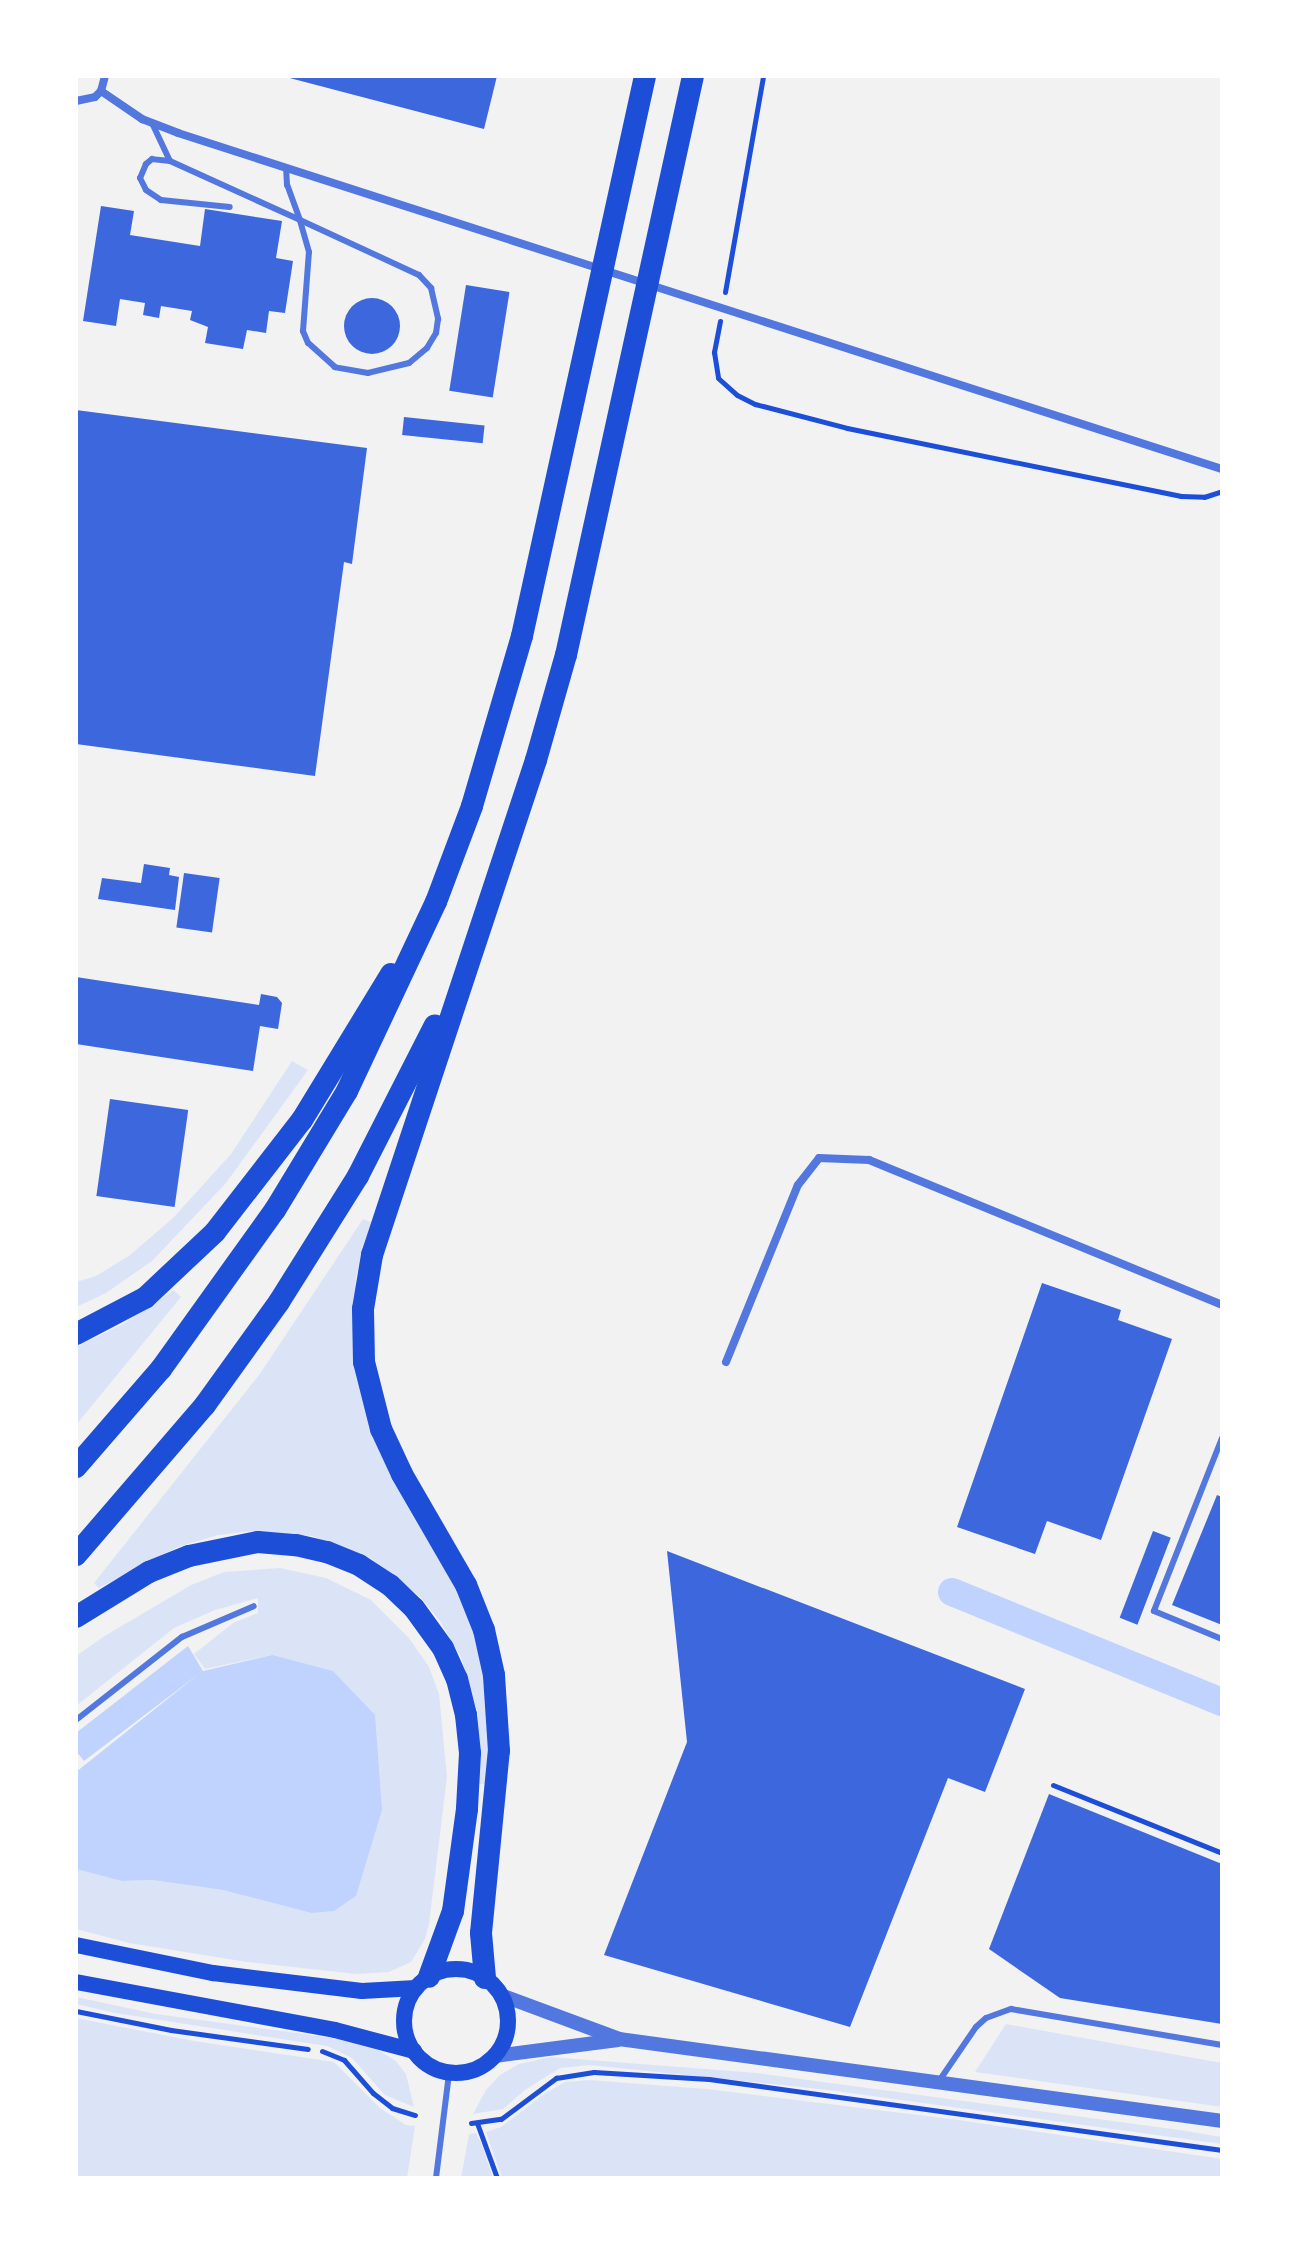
<!DOCTYPE html>
<html>
<head>
<meta charset="utf-8">
<style>
	body { margin:0 }
	#map { position:relative; width:1298px; height:2254px; overflow:hidden; background:#f2f2f2; font-family:Helvetica,sans-serif }
	div>[style] { position:absolute }
	[style*='--x'] { left:calc(var(--x)*1px); top:calc(var(--y)*1px); width:calc(var(--w)*1px); rotate:calc(var(--a)*1deg) }
	.green>* { inset:0; background:#dbe4f7 }
	.water>* { inset:0; background:#bfd3fe }
	.canal>* { height:28px; margin:-14px; padding:0 14px; transform-origin:14px; border-radius:14px; background:#bfd3fe }
	.building>* { inset:0; background:#3d67dc; transform-origin:0 0 }
	.round { border-radius:50% }
	.path>* { height:5px; margin:-2.5px; padding:0 2.5px; transform-origin:2.5px; border-radius:2.5px; background:#1d4ed8 }
	.service>* { height:6px; margin:-3px; padding:0 3px; transform-origin:3px; border-radius:3px; background:#5277de }
	.minor>* { height:8px; margin:-4px; padding:0 4px; transform-origin:4px; border-radius:4px; background:#5277de }
	.tertiary>* { height:14px; margin:-7px; padding:0 7px; transform-origin:7px; border-radius:7px; background:#5277de }
	.secondary>* { height:16px; margin:-8px; padding:0 8px; transform-origin:8px; border-radius:8px; background:#1d4ed8 }
	.secondary>.ring { margin:-8px; padding:0; box-sizing:content-box; background:none; border:16px solid #1d4ed8; border-radius:50% }
	.motorway>* { height:22px; margin:-11px; padding:0 11px; transform-origin:11px; border-radius:11px; background:#1d4ed8 }
	span { translate:-50% -50%; white-space:nowrap; text-align:center; line-height:1.15; -webkit-text-stroke:7px #fff; paint-order:stroke }
	.frame { position:absolute; inset:0; border:78px solid #fff; pointer-events:none }
</style>
</head>
<body>
<div id="map">
	<div class="green">
		<i style="clip-path:polygon(292px 1061px,308px 1070px,226px 1183px,152px 1261px,106px 1293px,76px 1307px,76px 1282px,96px 1276px,130px 1255px,173px 1218px,231px 1154px)"></i>
		<i style="clip-path:polygon(363px 1219px,371px 1222px,356px 1277px,354px 1339px,458px 1587px,483px 1658px,490px 1731px,487px 1784px,478px 1784px,478px 1715px,461px 1657px,440px 1621px,420px 1597px,370px 1558px,312px 1536px,253px 1531px,218px 1535px,178px 1547px,99px 1588px,94px 1583px,259px 1375px)"></i>
		<i style="clip-path:polygon(174px 1290px,181px 1297px,76px 1425px,76px 1347px,125px 1323px)"></i>
		<i style="clip-path:polygon(280px 1568px,326px 1578px,371px 1600px,409px 1638px,429px 1667px,439px 1694px,447px 1777px,429px 1924px,425px 1939px,411px 1962px,389px 1972px,356px 1974px,247px 1962px,129px 1943px,76px 1929px,76px 1869px,122px 1881px,152px 1880px,223px 1890px,311px 1913px,272px 1655px,205px 1669px,194px 1654px,233px 1623px,258px 1613px,258px 1598px,215px 1610px,174px 1628px,76px 1706px,76px 1656px,103px 1637px,191px 1585px,224px 1572px)"></i>
		<i style="clip-path:polygon(76px 1997px,156px 2014px,333px 2038px,378px 2050px,396px 2061px,406px 2074px,414px 2107px,385px 2095px,352px 2058px,327px 2046px,115px 2013px,76px 2004px)"></i>
		<i style="clip-path:polygon(76px 2018px,194px 2041px,334px 2062px,380px 2108px,406px 2125px,415px 2126px,407px 2178px,76px 2178px)"></i>
		<i style="clip-path:polygon(1006px 2024px,1222px 2063px,1222px 2107px,975px 2072px)"></i>
		<i style="clip-path:polygon(551px 2057px,757px 2073px,1180px 2130px,1222px 2137px,1222px 2144px,828px 2090px,590px 2065px,560px 2068px,525px 2090px,503px 2109px,473px 2114px,486px 2090px,500px 2075px,519px 2064px)"></i>
		<i style="clip-path:polygon(589px 2080px,707px 2089px,959px 2120px,1222px 2159px,1222px 2178px,502px 2178px,486px 2132px,501px 2127px,544px 2094px,565px 2082px)"></i>
		<i style="clip-path:polygon(476px 2133px,482px 2145px,493px 2178px,461px 2178px,469px 2134px)"></i>
	</div>
	<div class="water">
		<i style="clip-path:polygon(188px 1646px,203px 1671px,272px 1655px,333px 1671px,375px 1715px,382px 1810px,356px 1896px,334px 1911px,311px 1913px,223px 1890px,152px 1880px,122px 1881px,76px 1869px,76px 1772px,200px 1673px,84px 1761px,76px 1751px,76px 1733px)"></i>
	</div>
	<div class="canal">
		<i style="--x:952;--y:1592;--w:292;--a:22.2"></i>
	</div>
	<div class="building">
		<i style="clip-path:polygon(282px 76px,497px 76px,484px 129px)"></i>
		<i style="clip-path:polygon(101px 206px,134px 211px,130px 235px,200px 246px,205px 209px,282px 221px,276px 258px,293px 261px,285px 313px,269px 311px,266px 333px,247px 330px,243px 349px,205px 343px,208px 327px,190px 320px,192px 311px,161px 306px,159px 318px,143px 315px,145px 303px,120px 299px,116px 326px,83px 321px)"></i>
		<i style="left:466px;top:285px;width:44px;height:107px;rotate:9deg"></i>
		<i class="round" style="left:344px;top:298px;width:56px;height:56px"></i>
		<i style="clip-path:polygon(76px 410px,367px 448px,352px 564px,344px 562px,315px 776px,76px 744px)"></i>
		<i style="left:404px;top:417px;width:81px;height:18px;rotate:6deg"></i>
		<i style="clip-path:polygon(144px 864px,170px 868px,169px 875px,179px 877px,175px 910px,98px 899px,102px 878px,141px 883px)"></i>
		<i style="left:184px;top:873px;width:36px;height:55px;rotate:8deg"></i>
		<i style="clip-path:polygon(76px 977px,259px 1005px,261px 994px,277px 997px,282px 1003px,278px 1029px,260px 1026px,253px 1071px,76px 1044px)"></i>
		<i style="left:110px;top:1099px;width:79px;height:98px;rotate:8deg"></i>
		<i style="clip-path:polygon(1042px 1283px,1121px 1310px,1118px 1320px,1172px 1339px,1101px 1540px,1047px 1521px,1035px 1554px,957px 1527px)"></i>
		<i style="clip-path:polygon(1217px 1495px,1222px 1497px,1222px 1625px,1172px 1605px)"></i>
		<i style="left:1153px;top:1531px;width:19px;height:93px;rotate:21deg"></i>
		<i style="clip-path:polygon(667px 1551px,1025px 1689px,985px 1792px,948px 1778px,850px 2027px,604px 1955px,687px 1742px)"></i>
		<i style="clip-path:polygon(1049px 1794px,1222px 1864px,1222px 2024px,1060px 1998px,989px 1949px)"></i>
	</div>
	<div class="path">
		<i style="--x:725;--y:292;--w:219;--a:-80"></i>
		<i style="--x:720;--y:321;--w:32;--a:101"></i>
		<i style="--x:714;--y:352;--w:26;--a:81"></i>
		<i style="--x:718;--y:378;--w:25;--a:42"></i>
		<i style="--x:737;--y:395;--w:20;--a:27"></i>
		<i style="--x:755;--y:404;--w:95;--a:14.6"></i>
		<i style="--x:847;--y:428;--w:341;--a:11.5"></i>
		<i style="--x:1181;--y:496;--w:23;--a:2"></i>
		<i style="--x:1204;--y:497;--w:19;--a:-18"></i>
		<i style="--x:1053;--y:1785;--w:182;--a:21.9"></i>
		<i style="--x:76;--y:2011;--w:97;--a:11.3"></i>
		<i style="--x:171;--y:2030;--w:138;--a:7.9"></i>
		<i style="--x:322;--y:2051;--w:24;--a:22"></i>
		<i style="--x:344;--y:2060;--w:44;--a:48.7"></i>
		<i style="--x:373;--y:2093;--w:24;--a:38"></i>
		<i style="--x:392;--y:2108;--w:24;--a:17"></i>
		<i style="--x:471;--y:2123;--w:30;--a:-8"></i>
		<i style="--x:501;--y:2119;--w:69;--a:-36.7"></i>
		<i style="--x:556;--y:2078;--w:38;--a:-9"></i>
		<i style="--x:594;--y:2072;--w:115;--a:3.5"></i>
		<i style="--x:709;--y:2079;--w:518;--a:7.88"></i>
		<i style="--x:477;--y:2123;--w:59;--a:70"></i>
	</div>
	<div class="service">
		<i style="--x:152;--y:123;--w:42;--a:64.7"></i>
		<i style="--x:170;--y:161;--w:143;--a:24.4"></i>
		<i style="--x:300;--y:220;--w:131;--a:24.8"></i>
		<i style="--x:419;--y:275;--w:18;--a:47"></i>
		<i style="--x:431;--y:288;--w:32;--a:77"></i>
		<i style="--x:438;--y:319;--w:14;--a:98"></i>
		<i style="--x:436;--y:333;--w:17;--a:121"></i>
		<i style="--x:427;--y:348;--w:23;--a:140"></i>
		<i style="--x:409;--y:363;--w:42;--a:166.3"></i>
		<i style="--x:368;--y:373;--w:34;--a:-170"></i>
		<i style="--x:335;--y:367;--w:36;--a:-138"></i>
		<i style="--x:308;--y:343;--w:13;--a:-113"></i>
		<i style="--x:303;--y:331;--w:79;--a:-85.7"></i>
		<i style="--x:309;--y:252;--w:33;--a:-106"></i>
		<i style="--x:300;--y:220;--w:37;--a:-110"></i>
		<i style="--x:287;--y:185;--w:17;--a:-93"></i>
		<i style="--x:170;--y:161;--w:18;--a:-174"></i>
		<i style="--x:152;--y:159;--w:8;--a:140"></i>
		<i style="--x:146;--y:164;--w:15;--a:113"></i>
		<i style="--x:140;--y:178;--w:13;--a:63"></i>
		<i style="--x:146;--y:190;--w:18;--a:34"></i>
		<i style="--x:161;--y:200;--w:69;--a:5.8"></i>
		<i style="--x:1222;--y:1438;--w:186;--a:111.5"></i>
		<i style="--x:1154;--y:1611;--w:74;--a:22.4"></i>
		<i style="--x:76;--y:1720;--w:135;--a:-38.1"></i>
		<i style="--x:182;--y:1637;--w:78;--a:-23.3"></i>
		<i style="--x:939;--y:2081;--w:65;--a:-55.6"></i>
		<i style="--x:976;--y:2027;--w:13;--a:-42"></i>
		<i style="--x:986;--y:2018;--w:27;--a:-20"></i>
		<i style="--x:1011;--y:2009;--w:214;--a:9.7"></i>
		<i style="--x:436;--y:2178;--w:106;--a:-82.9"></i>
	</div>
	<div class="minor">
		<i style="--x:101;--y:91;--w:50;--a:34.3"></i>
		<i style="--x:142;--y:119;--w:39;--a:21"></i>
		<i style="--x:178;--y:133;--w:1097;--a:17.84"></i>
		<i style="--x:76;--y:101;--w:19;--a:-12"></i>
		<i style="--x:95;--y:97;--w:8;--a:-45"></i>
		<i style="--x:101;--y:91;--w:16;--a:-75"></i>
		<i style="--x:726;--y:1362;--w:191;--a:-67.9"></i>
		<i style="--x:798;--y:1185;--w:34;--a:-52"></i>
		<i style="--x:819;--y:1158;--w:50;--a:2.3"></i>
		<i style="--x:869;--y:1160;--w:382;--a:22.3"></i>
	</div>
	<div class="tertiary">
		<i style="--x:501;--y:1995;--w:126;--a:20.4"></i>
		<i style="--x:619;--y:2039;--w:609;--a:7.74"></i>
		<i style="--x:495;--y:2056;--w:124;--a:-7.4"></i>
	</div>
	<div class="secondary">
		<i style="--x:76;--y:1945;--w:140;--a:11.6"></i>
		<i style="--x:213;--y:1973;--w:150;--a:6.9"></i>
		<i style="--x:362;--y:1991;--w:54;--a:-3.2"></i>
		<i class="ring" style="left:404px;top:1969px;width:88px;height:88px"></i>
		<i style="--x:76;--y:1982;--w:263;--a:10.5"></i>
		<i style="--x:335;--y:2030;--w:82;--a:14.9"></i>
	</div>
	<div class="motorway">
		<i style="--x:76;--y:1334;--w:78;--a:-27.6"></i>
		<i style="--x:145;--y:1298;--w:96;--a:-43.3"></i>
		<i style="--x:215;--y:1232;--w:142;--a:-52.2"></i>
		<i style="--x:302;--y:1120;--w:171;--a:-58.6"></i>
		<i style="--x:76;--y:1467;--w:130;--a:-49.1"></i>
		<i style="--x:161;--y:1369;--w:196;--a:-54.4"></i>
		<i style="--x:275;--y:1210;--w:139;--a:-58.8"></i>
		<i style="--x:347;--y:1091;--w:209;--a:-64.8"></i>
		<i style="--x:436;--y:902;--w:103;--a:-69.4"></i>
		<i style="--x:472;--y:806;--w:177;--a:-73.6"></i>
		<i style="--x:522;--y:636;--w:573;--a:-77.61"></i>
		<i style="--x:76;--y:1555;--w:198;--a:-49.3"></i>
		<i style="--x:205;--y:1405;--w:127;--a:-54.3"></i>
		<i style="--x:279;--y:1302;--w:149;--a:-57.9"></i>
		<i style="--x:358;--y:1176;--w:169;--a:-63"></i>
		<i style="--x:76;--y:1617;--w:86;--a:-31.7"></i>
		<i style="--x:149;--y:1572;--w:43;--a:-21.8"></i>
		<i style="--x:189;--y:1556;--w:70;--a:-11.5"></i>
		<i style="--x:258;--y:1542;--w:38;--a:5"></i>
		<i style="--x:296;--y:1545;--w:32;--a:13"></i>
		<i style="--x:327;--y:1552;--w:35;--a:22"></i>
		<i style="--x:359;--y:1565;--w:37;--a:33"></i>
		<i style="--x:390;--y:1585;--w:33;--a:44"></i>
		<i style="--x:414;--y:1608;--w:49;--a:54.1"></i>
		<i style="--x:443;--y:1648;--w:34;--a:66"></i>
		<i style="--x:457;--y:1679;--w:37;--a:76"></i>
		<i style="--x:466;--y:1715;--w:38;--a:84"></i>
		<i style="--x:470;--y:1753;--w:56;--a:93.1"></i>
		<i style="--x:467;--y:1809;--w:103;--a:97.8"></i>
		<i style="--x:453;--y:1911;--w:70;--a:110"></i>
		<i style="--x:485;--y:1978;--w:45;--a:-95.1"></i>
		<i style="--x:481;--y:1933;--w:183;--a:-84.4"></i>
		<i style="--x:499;--y:1751;--w:76;--a:-93.8"></i>
		<i style="--x:494;--y:1675;--w:46;--a:-102.5"></i>
		<i style="--x:484;--y:1630;--w:48;--a:-111.8"></i>
		<i style="--x:466;--y:1585;--w:128;--a:-120"></i>
		<i style="--x:402;--y:1474;--w:50;--a:-115"></i>
		<i style="--x:381;--y:1429;--w:69;--a:-104.2"></i>
		<i style="--x:364;--y:1362;--w:53;--a:-91.1"></i>
		<i style="--x:363;--y:1309;--w:55;--a:-80.5"></i>
		<i style="--x:372;--y:1255;--w:521;--a:-71.67"></i>
		<i style="--x:536;--y:760;--w:109;--a:-74.1"></i>
		<i style="--x:566;--y:655;--w:593;--a:-77.63"></i>
	</div>
	<div class="frame"></div>
</div>
</body>
</html>
